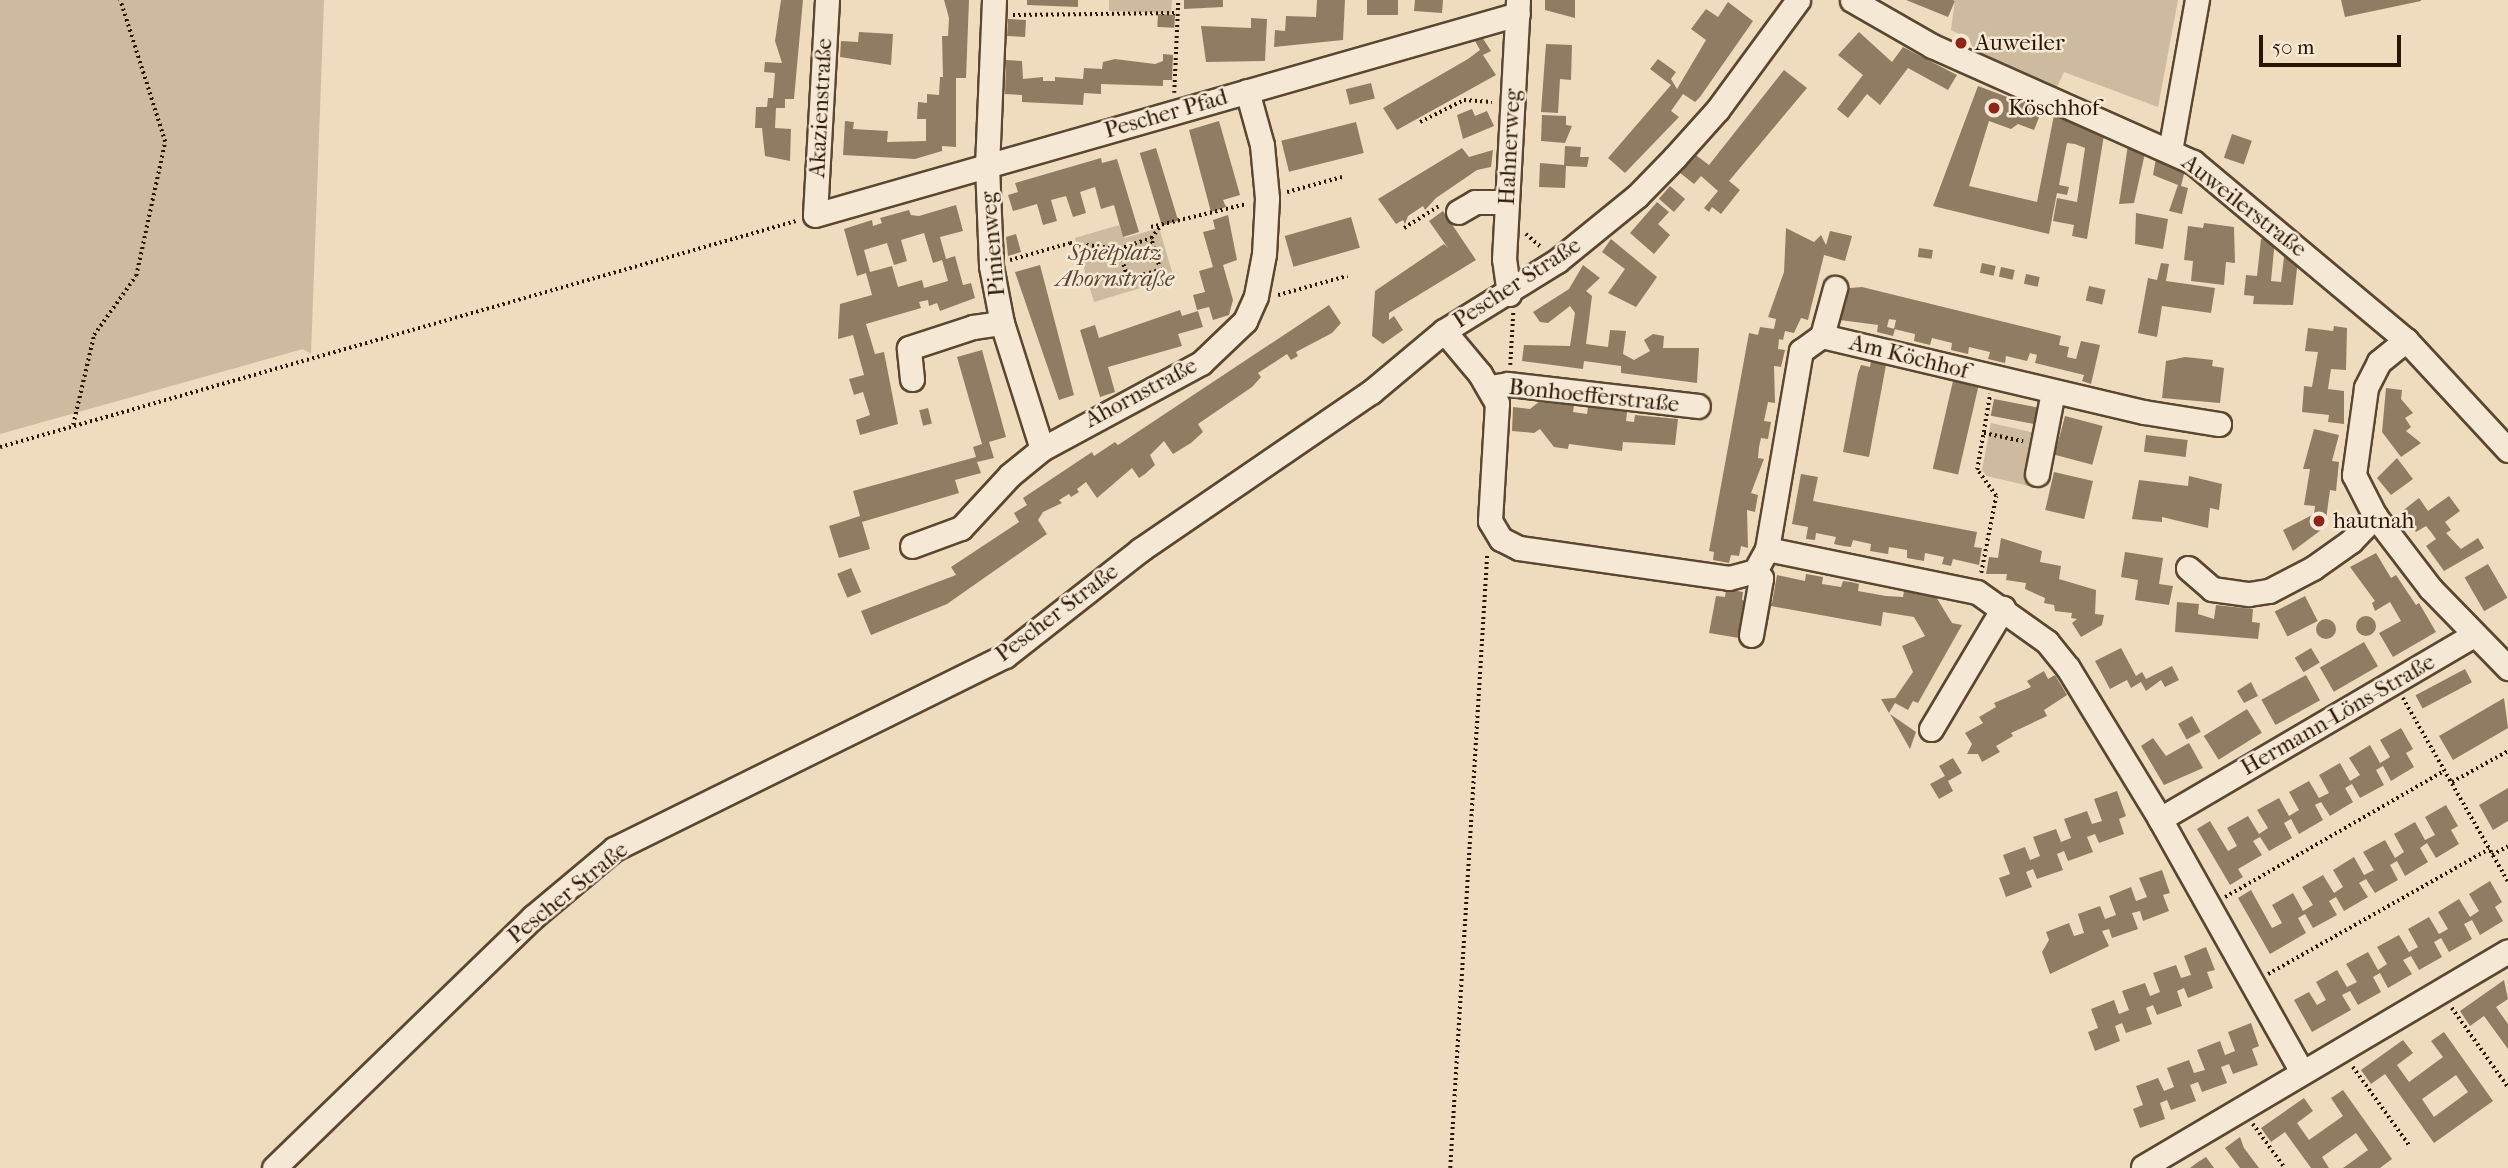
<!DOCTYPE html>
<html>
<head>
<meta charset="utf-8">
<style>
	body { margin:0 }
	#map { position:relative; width:2508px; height:1168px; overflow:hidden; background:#efdcbf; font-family:"IM FELL French Canon",serif }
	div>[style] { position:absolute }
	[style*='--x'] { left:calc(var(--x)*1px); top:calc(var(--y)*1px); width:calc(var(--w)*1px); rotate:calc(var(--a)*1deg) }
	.green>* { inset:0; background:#cdba9f }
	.building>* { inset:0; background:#907c63; transform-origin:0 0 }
	.round { border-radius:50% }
	.path>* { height:3.5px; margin-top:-1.75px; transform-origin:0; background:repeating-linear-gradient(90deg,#291500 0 2px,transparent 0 5.5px) }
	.roads { filter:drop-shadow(2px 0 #5a4730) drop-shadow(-2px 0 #5a4730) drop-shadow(0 2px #5a4730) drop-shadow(0 -2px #5a4730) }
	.minor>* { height:23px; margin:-11.5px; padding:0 11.5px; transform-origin:11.5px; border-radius:11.5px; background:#f5e8d5 }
	.dots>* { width:19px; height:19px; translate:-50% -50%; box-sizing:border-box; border:4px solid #f5e8d5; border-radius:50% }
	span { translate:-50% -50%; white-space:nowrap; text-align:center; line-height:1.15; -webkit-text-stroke:5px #f5e8d5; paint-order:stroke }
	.poi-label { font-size:23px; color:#291500 }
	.left { translate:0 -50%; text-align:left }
	.street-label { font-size:23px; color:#291500 }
	.park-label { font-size:23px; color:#5a4730; font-style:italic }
	.scale { position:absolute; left:2259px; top:35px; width:142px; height:32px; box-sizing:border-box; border:4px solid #291500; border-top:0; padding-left:9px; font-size:21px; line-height:24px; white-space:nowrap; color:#291500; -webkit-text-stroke:5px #f5e8d5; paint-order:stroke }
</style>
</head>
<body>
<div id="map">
	<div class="green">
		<i style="clip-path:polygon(0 0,324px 0,311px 354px,303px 349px,0 434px)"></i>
		<i style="clip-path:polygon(1109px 0,1172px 0,1171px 13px,1109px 11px)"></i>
		<i style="clip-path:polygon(1955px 0,2178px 0,2158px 107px,2064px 72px,2057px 87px,1976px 51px,1967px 38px,1951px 30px)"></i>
		<i style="clip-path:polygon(1119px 225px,1124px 238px,1159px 228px,1174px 278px,1094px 302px,1075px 238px)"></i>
		<i style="clip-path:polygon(1991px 423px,2039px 434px,2029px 486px,1987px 476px,1982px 470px)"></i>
	</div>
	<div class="building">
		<i style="clip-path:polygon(781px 0,803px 0,794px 99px,785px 99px,785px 108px,776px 108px,775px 128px,791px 129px,790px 161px,765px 156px,762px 128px,755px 128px,756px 107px,767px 107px,768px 98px,773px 98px,775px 73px,764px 72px,765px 62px,782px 63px,775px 41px)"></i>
		<i style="clip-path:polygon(944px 0,969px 0,966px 78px,956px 78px,956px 147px,942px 146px,942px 151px,915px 159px,843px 155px,845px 121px,854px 122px,853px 129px,888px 131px,887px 142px,926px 141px,926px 119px,917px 119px,918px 102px,927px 103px,927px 94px,939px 95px,940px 77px,943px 77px,942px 36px,948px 36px,949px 18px)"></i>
		<i style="clip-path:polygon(1027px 0,1078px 0,1078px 7px,1027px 5px)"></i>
		<i style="clip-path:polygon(1184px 0,1223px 0,1223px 7px,1184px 9px)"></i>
		<i style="clip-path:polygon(1317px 0,1345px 0,1343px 40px,1274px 47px,1275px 30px,1285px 31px,1286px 16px,1316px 17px)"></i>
		<i style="left:1367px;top:0;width:31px;height:15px"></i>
		<i style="clip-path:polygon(1415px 0,1443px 0,1442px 13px,1414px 11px)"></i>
		<i style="clip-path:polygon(1545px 0,1575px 0,1575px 18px,1545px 10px)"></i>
		<i style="clip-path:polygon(1906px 0,1953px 0,1955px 1px,1948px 17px)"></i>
		<i style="clip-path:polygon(2341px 0,2421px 0,2421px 1px,2345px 17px)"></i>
		<i style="clip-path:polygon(1728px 2px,1753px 21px,1700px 97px,1695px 102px,1683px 94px,1671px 111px,1679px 117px,1625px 173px,1608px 158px,1671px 85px,1650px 69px,1658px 59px,1676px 72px,1671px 79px,1677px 89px,1706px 40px,1691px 29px,1706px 9px,1718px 17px)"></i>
		<i style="left:1158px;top:14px;width:17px;height:13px;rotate:3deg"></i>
		<i style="clip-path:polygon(1251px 18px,1267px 19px,1265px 61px,1206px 62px,1201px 26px,1251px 28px)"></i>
		<i style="left:1008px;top:19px;width:18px;height:17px;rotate:3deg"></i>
		<i style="clip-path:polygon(859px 32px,893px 34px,891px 65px,840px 57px,841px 41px,858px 42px)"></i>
		<i style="clip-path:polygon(1859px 32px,1892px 62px,1903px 47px,1957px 75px,1948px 90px,1908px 68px,1880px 105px,1867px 94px,1848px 118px,1837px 109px,1863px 75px,1838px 55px)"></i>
		<i style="clip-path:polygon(1482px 37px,1491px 51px,1483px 55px,1496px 75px,1397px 130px,1383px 108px,1468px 59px,1480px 50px,1475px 41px)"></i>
		<i style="clip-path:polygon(1546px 44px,1572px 45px,1571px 80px,1560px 79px,1558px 113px,1541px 112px)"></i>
		<i style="clip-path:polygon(1163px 54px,1173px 55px,1172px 80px,1163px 80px,1163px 86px,1101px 84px,1101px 94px,1084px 93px,1083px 105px,1022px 102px,1022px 95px,1005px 94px,1006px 60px,1022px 61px,1023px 79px,1043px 77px,1043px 81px,1055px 81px,1055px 77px,1083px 79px,1084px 68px,1102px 69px,1103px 62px,1115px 59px,1155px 64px,1163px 61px)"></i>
		<i style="clip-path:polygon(1784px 70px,1807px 88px,1729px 181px,1740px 190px,1721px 214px,1712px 207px,1709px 212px,1704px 208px,1718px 191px,1701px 176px,1694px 184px,1679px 172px,1693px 153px,1709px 165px)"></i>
		<i style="left:1371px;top:83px;width:16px;height:26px;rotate:76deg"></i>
		<i style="clip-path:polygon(1978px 86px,2042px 110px,2034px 130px,2018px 124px,2011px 129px,1989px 121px,1969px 186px,2037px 202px,2054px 115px,2104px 135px,2087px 239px,2072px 236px,2074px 225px,2053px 221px,2057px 198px,2077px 202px,2085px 148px,2075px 144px,2067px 143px,2059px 185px,2069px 187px,2067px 195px,2057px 193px,2049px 234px,1933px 206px)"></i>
		<i style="clip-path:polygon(1472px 109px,1475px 116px,1487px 111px,1494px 126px,1463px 139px,1457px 115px)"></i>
		<i style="clip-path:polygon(1542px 115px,1566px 116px,1566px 125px,1572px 126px,1565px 143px,1541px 141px)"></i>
		<i style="clip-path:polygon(1219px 121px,1240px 195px,1223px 200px,1226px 207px,1211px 212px,1189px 130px)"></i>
		<i style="left:1356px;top:122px;width:32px;height:77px;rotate:76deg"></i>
		<i style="left:2232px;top:134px;width:21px;height:25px;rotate:19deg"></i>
		<i style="clip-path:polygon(2128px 145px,2145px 153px,2134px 203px,2119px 204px)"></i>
		<i style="clip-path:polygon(1565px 146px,1581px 147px,1580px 157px,1589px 157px,1587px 167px,1566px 166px,1565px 188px,1539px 187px,1540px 163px,1564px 165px)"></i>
		<i style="left:1156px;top:148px;width:76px;height:17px;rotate:73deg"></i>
		<i style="clip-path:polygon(1462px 148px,1469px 157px,1493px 150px,1491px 167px,1477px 170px,1436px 198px,1425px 210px,1423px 206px,1408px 216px,1405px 224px,1403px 220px,1396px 224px,1378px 199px)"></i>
		<i style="clip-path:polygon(1101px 158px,1102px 163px,1117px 159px,1139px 232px,1123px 237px,1114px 205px,1101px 209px,1095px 187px,1080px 192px,1086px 213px,1073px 217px,1066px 196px,1051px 200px,1057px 221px,1043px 225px,1037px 204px,1013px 211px,1008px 195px,1018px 192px,1015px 183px)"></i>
		<i style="clip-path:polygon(2156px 158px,2185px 170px,2181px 186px,2188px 188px,2182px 214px,2169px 211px,2178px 185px,2153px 175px)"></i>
		<i style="left:1670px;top:186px;width:20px;height:17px;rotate:41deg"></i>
		<i style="clip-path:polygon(1657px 202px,1669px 212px,1658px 224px,1670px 235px,1654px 254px,1630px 233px)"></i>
		<i style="clip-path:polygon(evenodd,956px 205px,963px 231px,940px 237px,946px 259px,955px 256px,963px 285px,971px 283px,975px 298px,940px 311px,937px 303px,929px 306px,928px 300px,919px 302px,921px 308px,866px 324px,875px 354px,884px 352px,898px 424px,860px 435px,856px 420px,870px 415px,863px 392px,854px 395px,849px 379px,864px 375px,853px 335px,838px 339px,840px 304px,872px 295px,866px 273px,857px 276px,844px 229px,872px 220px,873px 226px,882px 223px,880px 218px,909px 210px,911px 215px,919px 216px,956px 205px,924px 233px,933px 263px,942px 260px,948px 281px,924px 288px,922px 280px,898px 287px,892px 266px,870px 272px,864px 250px,887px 243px,894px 265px,907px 261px,901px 240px,924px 233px)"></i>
		<i style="clip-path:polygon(1443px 211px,1476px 260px,1389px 313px,1389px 320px,1394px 316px,1403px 330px,1383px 344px,1372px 336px,1375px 291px,1444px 244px,1448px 248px,1429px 221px)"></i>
		<i style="clip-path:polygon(2136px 213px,2168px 219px,2163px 249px,2135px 244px)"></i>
		<i style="clip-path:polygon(1228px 215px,1237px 260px,1223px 265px,1233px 300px,1229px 315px,1213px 320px,1209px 307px,1197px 310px,1193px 295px,1205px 292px,1199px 271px,1213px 267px,1203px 232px,1215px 229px,1213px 220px)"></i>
		<i style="left:1351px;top:217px;width:32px;height:69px;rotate:74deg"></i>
		<i style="clip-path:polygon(2204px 223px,2234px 227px,2235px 263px,2226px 262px,2224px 285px,2191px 281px,2193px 261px,2184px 260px,2188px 226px,2203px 228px)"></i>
		<i style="clip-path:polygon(1786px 228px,1814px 242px,1821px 235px,1826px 245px,1830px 231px,1852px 236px,1845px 261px,1824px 255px,1808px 320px,1801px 318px,1794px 333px,1785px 331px,1783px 340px,1779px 339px,1778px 349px,1785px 350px,1781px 367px,1774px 366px,1775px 403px,1768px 402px,1764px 421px,1771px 422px,1768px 439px,1761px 438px,1759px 447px,1758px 458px,1764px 459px,1751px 493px,1758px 495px,1755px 512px,1747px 510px,1748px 548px,1741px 546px,1739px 556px,1731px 555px,1729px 563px,1713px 560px,1714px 552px,1709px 551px,1749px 333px,1758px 335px,1760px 327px,1774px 329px,1776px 319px,1768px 317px,1784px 272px)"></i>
		<i style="clip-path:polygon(1016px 234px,1021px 252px,1008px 256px,1006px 237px)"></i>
		<i style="clip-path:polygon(1611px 239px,1657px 277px,1636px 307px,1608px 293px,1625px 269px,1602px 252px)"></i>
		<i style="clip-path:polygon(2261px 239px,2275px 240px,2271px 281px,2281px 282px,2284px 257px,2298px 259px,2293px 305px,2253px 304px,2254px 296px,2244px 295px,2246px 275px,2257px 276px)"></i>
		<i style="left:1919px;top:248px;width:14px;height:9px;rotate:8deg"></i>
		<i style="left:1982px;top:263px;width:14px;height:10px;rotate:12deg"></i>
		<i style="clip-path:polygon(2161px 263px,2169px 264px,2166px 281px,2215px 288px,2211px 313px,2162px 306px,2157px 337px,2138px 333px,2148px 278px,2157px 280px)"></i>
		<i style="clip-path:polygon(1040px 265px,1074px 395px,1059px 400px,1015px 272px)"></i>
		<i style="clip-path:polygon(1583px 265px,1600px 278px,1586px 291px,1592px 296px,1586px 344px,1608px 347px,1610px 330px,1626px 331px,1623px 354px,1634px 360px,1650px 351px,1644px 340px,1653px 334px,1664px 336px,1663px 348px,1699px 348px,1697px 383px,1621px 373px,1621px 366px,1584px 361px,1583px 369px,1522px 361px,1524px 345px,1570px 346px,1575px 313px,1570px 306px,1548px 323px,1540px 322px,1533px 312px,1569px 289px)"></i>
		<i style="left:2001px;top:267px;width:14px;height:10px;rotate:12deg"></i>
		<i style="left:2026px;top:274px;width:14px;height:10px;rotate:12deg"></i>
		<i style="left:2089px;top:286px;width:17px;height:15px;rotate:13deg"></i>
		<i style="clip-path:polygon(1862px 287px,2061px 336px,2059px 345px,2069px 347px,2067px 357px,2076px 359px,2081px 341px,2100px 345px,2091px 384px,2082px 381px,2084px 375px,2035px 363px,2037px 355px,2030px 353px,2027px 361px,2006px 356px,2005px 363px,1988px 359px,1990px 352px,1969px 347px,1968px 354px,1951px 350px,1952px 343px,1932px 338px,1930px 345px,1914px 341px,1915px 334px,1894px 329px,1896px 320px,1889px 319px,1887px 327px,1895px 329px,1893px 336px,1877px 332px,1878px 325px,1840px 320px,1842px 313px,1833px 311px,1839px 289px)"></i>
		<i style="clip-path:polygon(1329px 305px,1341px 323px,1332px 333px,1296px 352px,1298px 356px,1291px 360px,1287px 354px,1258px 373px,1261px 377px,1252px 387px,1198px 424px,1203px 432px,1191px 443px,1173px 454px,1164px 441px,1150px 455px,1155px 465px,1145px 474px,1139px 478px,1132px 468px,1097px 498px,1086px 482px,1077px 489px,1079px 492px,1071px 497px,1069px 494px,1059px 500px,1062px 503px,1043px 512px,1038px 520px,1047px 534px,947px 604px,871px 635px,861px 611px,956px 575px,951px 567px,1019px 522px,1014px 513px,1027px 505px,1023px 498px,1092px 452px,1094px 456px,1115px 442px,1118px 445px)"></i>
		<i style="clip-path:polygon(1180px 310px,1182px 316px,1198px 311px,1203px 327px,1178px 334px,1182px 346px,1108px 367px,1115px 392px,1100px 397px,1080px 330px,1095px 325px,1099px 338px)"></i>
		<i style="clip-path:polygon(2334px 326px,2347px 328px,2346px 370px,2331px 369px,2328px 389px,2344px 391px,2344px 424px,2328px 422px,2329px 415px,2302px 412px,2304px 386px,2312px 387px,2318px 352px,2305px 351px,2308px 328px,2333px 331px)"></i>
		<i style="clip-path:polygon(982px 350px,1006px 437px,989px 442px,994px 458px,977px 462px,981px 473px,955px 480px,959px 493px,862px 522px,870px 549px,839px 558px,829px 526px,860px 516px,853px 491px,976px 457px,973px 447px,982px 444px,957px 357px)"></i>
		<i style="clip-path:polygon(2185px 357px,2213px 360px,2212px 366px,2224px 368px,2220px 403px,2162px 398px,2166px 361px)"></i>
		<i style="clip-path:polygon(1871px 361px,1886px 365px,1869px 457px,1843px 452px,1858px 373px,1861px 365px,1870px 367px)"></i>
		<i style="left:1953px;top:381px;width:26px;height:90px;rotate:13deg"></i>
		<i style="clip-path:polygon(2386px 388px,2402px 390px,2401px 399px,2413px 413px,2405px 418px,2411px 427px,2406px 431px,2421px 443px,2401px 457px,2382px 432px)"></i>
		<i style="left:1994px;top:399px;width:51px;height:17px;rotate:11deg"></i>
		<i style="clip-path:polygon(1540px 401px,1574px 405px,1573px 412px,1587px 414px,1588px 407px,1627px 412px,1626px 421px,1634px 422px,1635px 415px,1678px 419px,1675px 445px,1623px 442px,1622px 451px,1569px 444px,1568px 449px,1554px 447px,1540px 429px,1534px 433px,1512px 431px,1513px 407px,1530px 409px)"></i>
		<i style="left:928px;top:408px;width:16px;height:9px;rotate:76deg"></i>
		<i style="left:2065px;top:416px;width:39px;height:40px;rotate:15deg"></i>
		<i style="clip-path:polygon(2314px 429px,2339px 435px,2332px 461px,2339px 462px,2336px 491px,2330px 490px,2325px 527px,2293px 551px,2283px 530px,2314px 514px,2315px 506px,2304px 505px,2310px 469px,2303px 469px)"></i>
		<i style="left:2146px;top:435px;width:42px;height:17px;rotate:7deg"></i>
		<i style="clip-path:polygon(2397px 458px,2413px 479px,2391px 495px,2377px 478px)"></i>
		<i style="left:2054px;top:472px;width:40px;height:39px;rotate:13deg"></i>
		<i style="clip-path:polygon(1801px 474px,1818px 477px,1813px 501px,1977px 532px,1974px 547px,1982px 548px,1979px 565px,1953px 559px,1951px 566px,1942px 564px,1944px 557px,1925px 553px,1924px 561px,1907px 558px,1907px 550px,1889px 547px,1888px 554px,1870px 551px,1871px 544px,1853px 540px,1851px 547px,1843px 546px,1834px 544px,1836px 537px,1816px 533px,1815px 540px,1806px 539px,1808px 527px,1792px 524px)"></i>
		<i style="clip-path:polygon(2189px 476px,2222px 484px,2219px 510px,2210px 508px,2208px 528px,2162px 517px,2162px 522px,2132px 519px,2139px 480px,2188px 486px)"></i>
		<i style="clip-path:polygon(2449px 496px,2460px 511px,2445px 522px,2451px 530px,2446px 533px,2461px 549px,2478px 538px,2484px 548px,2444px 571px,2426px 546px,2436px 539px,2431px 532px,2426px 526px,2416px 532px,2401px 512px,2419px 498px,2428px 511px)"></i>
		<i style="clip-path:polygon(2001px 538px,2042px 551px,2040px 562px,2061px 566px,2059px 579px,2096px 590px,2095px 614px,2104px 615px,2102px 625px,2081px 637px,2072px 623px,2077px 619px,2071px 618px,2072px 613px,2055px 611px,2054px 605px,2044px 603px,2045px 598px,2025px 589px,2026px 583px,2006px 580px,2007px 574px,1986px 574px,1989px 557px,1998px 558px)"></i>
		<i style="clip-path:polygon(2125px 552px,2163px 558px,2159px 584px,2173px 586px,2169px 605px,2135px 600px,2138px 580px,2121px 577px)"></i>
		<i style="clip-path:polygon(2376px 553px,2391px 578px,2396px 575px,2416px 605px,2419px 603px,2436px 632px,2393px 657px,2379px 633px,2401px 621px,2390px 602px,2375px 611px,2372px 603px,2375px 601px,2350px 567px)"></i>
		<i style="left:2488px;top:564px;width:39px;height:27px;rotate:60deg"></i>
		<i style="left:851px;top:568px;width:26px;height:15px;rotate:67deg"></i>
		<i style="clip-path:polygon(1806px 574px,1823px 577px,1822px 584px,1841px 587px,1843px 581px,1851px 582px,1859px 584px,1858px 591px,1886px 596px,1903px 597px,1904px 591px,1912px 592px,1913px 588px,1933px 592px,1952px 623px,1962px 625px,1918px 703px,1913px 701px,1908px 710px,1895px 703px,1889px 713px,1881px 699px,1895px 698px,1913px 672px,1902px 646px,1925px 636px,1914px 617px,1883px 612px,1881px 626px,1771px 606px,1767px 628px,1759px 626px,1764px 601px,1772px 603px,1777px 575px,1805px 581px)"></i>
		<i style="clip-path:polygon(1726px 589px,1743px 592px,1742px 600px,1746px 601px,1739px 638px,1709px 633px,1716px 596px,1725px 597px)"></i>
		<i style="left:2305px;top:596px;width:28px;height:34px;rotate:63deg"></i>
		<i style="clip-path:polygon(2177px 602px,2199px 604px,2198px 614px,2214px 619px,2216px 605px,2253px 609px,2252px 622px,2260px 623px,2258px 639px,2175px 632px)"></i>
		<i class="round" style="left:2356px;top:616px;width:20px;height:20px"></i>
		<i class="round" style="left:2316px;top:619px;width:20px;height:20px"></i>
		<i style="left:2364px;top:642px;width:28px;height:51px;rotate:60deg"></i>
		<i style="clip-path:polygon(2121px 648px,2136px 676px,2142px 672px,2146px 679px,2172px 666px,2179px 680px,2165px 687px,2161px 680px,2146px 691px,2141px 682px,2131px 688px,2127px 680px,2110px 689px,2095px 661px)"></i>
		<i style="left:2311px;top:648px;width:17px;height:19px;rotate:59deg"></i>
		<i style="left:2465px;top:669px;width:15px;height:56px;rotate:62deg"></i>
		<i style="clip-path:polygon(2044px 671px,2048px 679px,2055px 675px,2067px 695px,2044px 710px,2047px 716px,2011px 733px,2013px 736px,1996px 746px,2000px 752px,1982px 762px,1978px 754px,1967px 754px,1972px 744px,1965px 733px,1983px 723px,1979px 717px,1996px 707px,1994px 703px,2031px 687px,2027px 681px)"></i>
		<i style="left:2306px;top:675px;width:29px;height:51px;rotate:61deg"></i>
		<i style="clip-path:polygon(2251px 682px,2258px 696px,2244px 703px,2237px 691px)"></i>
		<i style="clip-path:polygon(2504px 698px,2508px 728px,2453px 760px,2439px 736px)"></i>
		<i style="left:2247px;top:709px;width:28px;height:51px;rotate:58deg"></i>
		<i style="clip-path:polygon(1890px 714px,1916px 732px,1910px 749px)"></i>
		<i style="left:2192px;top:716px;width:18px;height:16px;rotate:61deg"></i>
		<i style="clip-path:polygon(2401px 728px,2413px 749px,2406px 753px,2414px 767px,2391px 781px,2383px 766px,2376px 770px,2384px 785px,2360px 798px,2352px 784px,2345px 788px,2353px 802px,2330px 816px,2321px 802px,2315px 805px,2323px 820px,2299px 834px,2291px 819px,2284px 823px,2292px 838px,2269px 851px,2260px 837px,2253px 841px,2262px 855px,2238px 869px,2243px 877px,2230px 885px,2197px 829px,2210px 821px,2228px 851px,2237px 846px,2227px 828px,2248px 816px,2259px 834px,2268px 828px,2257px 810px,2279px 798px,2289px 816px,2299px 810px,2289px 792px,2309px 781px,2319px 798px,2329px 793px,2319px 775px,2340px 763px,2350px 781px,2360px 775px,2349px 758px,2370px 745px,2380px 763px,2390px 757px,2380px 740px)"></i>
		<i style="clip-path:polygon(2153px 738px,2166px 756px,2189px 743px,2203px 768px,2164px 785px,2141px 746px)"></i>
		<i style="clip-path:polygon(1953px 758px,1962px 773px,1948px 781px,1953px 791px,1939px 799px,1930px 784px,1945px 776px,1939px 766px)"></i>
		<i style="clip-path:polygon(2508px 788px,2508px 821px,2493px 830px,2479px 805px)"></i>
		<i style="clip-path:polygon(2117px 791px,2126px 816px,2119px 819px,2124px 834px,2099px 843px,2095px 834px,2087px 837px,2093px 852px,2068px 861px,2064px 851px,2057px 854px,2063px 870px,2037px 879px,2033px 869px,2026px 872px,2032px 887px,2006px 897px,1999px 878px,2010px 874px,2003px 855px,2025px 847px,2030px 860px,2040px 856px,2033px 837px,2056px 829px,2061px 842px,2071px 838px,2064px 819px,2087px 811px,2092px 824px,2102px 821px,2094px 799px)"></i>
		<i style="clip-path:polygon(2446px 805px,2458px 826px,2451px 830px,2459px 844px,2436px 858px,2427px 843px,2420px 848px,2428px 862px,2405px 876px,2397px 861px,2390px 865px,2398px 880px,2375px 893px,2366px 879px,2359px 883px,2368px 897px,2344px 911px,2336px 897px,2329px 901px,2337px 915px,2313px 928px,2305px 914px,2298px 918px,2306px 933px,2270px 954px,2238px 898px,2251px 890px,2272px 928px,2282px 923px,2272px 905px,2293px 893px,2303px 911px,2313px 905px,2302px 887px,2323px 875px,2334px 893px,2343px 887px,2333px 870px,2354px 857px,2364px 875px,2374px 870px,2363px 852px,2385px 840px,2395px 858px,2404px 852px,2394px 834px,2415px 822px,2425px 840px,2435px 835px,2425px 817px)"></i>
		<i style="clip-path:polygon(2162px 870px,2170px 893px,2163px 895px,2169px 911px,2143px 921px,2140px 911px,2132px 913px,2138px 929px,2112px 938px,2109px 929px,2102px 931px,2109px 946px,2050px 974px,2042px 952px,2049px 940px,2046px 932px,2069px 923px,2074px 936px,2084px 933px,2078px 914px,2100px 906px,2105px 919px,2116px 915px,2109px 896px,2131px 887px,2136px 901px,2147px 897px,2139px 878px)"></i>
		<i style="clip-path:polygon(2490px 881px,2502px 902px,2495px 907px,2503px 921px,2480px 935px,2472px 920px,2464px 924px,2472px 939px,2449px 952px,2441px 938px,2434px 942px,2442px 957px,2419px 970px,2411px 956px,2403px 960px,2412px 974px,2388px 988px,2380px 973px,2373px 977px,2381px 992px,2358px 1005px,2350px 991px,2342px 995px,2351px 1010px,2312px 1032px,2294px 1000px,2309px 992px,2317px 1005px,2326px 1000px,2316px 982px,2337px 970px,2347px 987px,2357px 982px,2346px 964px,2368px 952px,2378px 970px,2387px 964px,2377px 947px,2399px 935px,2409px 952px,2418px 947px,2408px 929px,2429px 917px,2439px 934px,2448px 929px,2438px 912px,2459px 899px,2470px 917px,2479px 911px,2469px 894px)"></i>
		<i style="clip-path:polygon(2206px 947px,2215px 970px,2207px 972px,2213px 988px,2188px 998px,2184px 988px,2177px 991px,2182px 1006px,2157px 1015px,2153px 1005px,2146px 1008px,2152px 1024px,2126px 1033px,2122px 1023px,2115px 1026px,2120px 1041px,2095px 1051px,2088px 1032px,2098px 1028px,2091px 1009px,2114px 1000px,2119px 1014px,2129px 1010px,2122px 991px,2145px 983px,2150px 996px,2160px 992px,2153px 973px,2176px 965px,2181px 978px,2191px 975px,2184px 956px)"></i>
		<i style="clip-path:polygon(2504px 980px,2508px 999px,2496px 1007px,2508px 1024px,2508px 1049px,2484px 1016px,2470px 1026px,2460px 1011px)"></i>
		<i style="clip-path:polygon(2251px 1023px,2259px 1046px,2252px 1049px,2258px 1065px,2233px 1074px,2229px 1064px,2221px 1067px,2227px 1083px,2202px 1092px,2198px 1082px,2190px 1085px,2196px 1101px,2171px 1110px,2167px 1100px,2160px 1103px,2165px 1119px,2140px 1128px,2133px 1109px,2143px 1105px,2136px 1086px,2158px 1078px,2164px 1091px,2174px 1087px,2167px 1068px,2189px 1060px,2194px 1073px,2205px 1070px,2197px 1050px,2220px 1041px,2225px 1055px,2235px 1051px,2228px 1032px)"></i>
		<i style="clip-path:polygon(evenodd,2444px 1032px,2493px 1101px,2434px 1143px,2385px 1074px,2371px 1084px,2361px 1070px,2403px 1040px,2413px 1053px,2397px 1065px,2409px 1082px,2443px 1057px,2431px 1041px,2444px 1032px,2456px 1075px,2468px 1092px,2434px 1117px,2422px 1099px,2456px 1075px)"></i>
		<i style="clip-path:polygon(2343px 1090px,2392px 1159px,2380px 1168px,2343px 1168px,2368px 1150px,2356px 1133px,2322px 1157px,2329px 1168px,2311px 1168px,2285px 1132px,2271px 1142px,2261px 1128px,2304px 1098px,2313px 1111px,2297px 1123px,2309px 1140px,2343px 1116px,2331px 1098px)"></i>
		<i style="clip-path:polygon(2240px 1137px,2244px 1148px,2259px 1168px,2240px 1168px,2225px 1148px)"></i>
		<i style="clip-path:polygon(2206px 1157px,2214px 1168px,2190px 1168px,2198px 1162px)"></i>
	</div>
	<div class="path">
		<i style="--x:1013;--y:15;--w:165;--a:-0.7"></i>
		<i style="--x:1174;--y:93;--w:93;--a:-87.5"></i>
		<i style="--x:1420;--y:122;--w:49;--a:-26.6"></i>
		<i style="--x:1464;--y:100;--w:28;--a:4"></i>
		<i style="--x:1287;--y:192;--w:57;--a:-15.3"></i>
		<i style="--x:1151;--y:227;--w:98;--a:-13.6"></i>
		<i style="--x:1404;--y:228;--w:41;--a:-32.2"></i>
		<i style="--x:1526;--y:234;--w:20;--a:41"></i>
		<i style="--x:1119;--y:249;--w:31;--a:73"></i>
		<i style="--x:1128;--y:279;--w:33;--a:-16"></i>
		<i style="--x:1160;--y:270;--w:33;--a:-106"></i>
		<i style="--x:1010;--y:260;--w:62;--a:-15.8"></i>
		<i style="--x:1070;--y:243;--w:49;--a:7"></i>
		<i style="--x:1119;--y:249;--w:34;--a:-19"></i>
		<i style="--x:1151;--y:238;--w:13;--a:-51"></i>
		<i style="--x:1278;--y:295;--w:72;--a:-15.4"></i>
		<i style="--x:1510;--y:365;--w:52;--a:-86.7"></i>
		<i style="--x:73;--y:425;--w:92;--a:-76.9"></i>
		<i style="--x:94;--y:335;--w:72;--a:-54.6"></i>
		<i style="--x:136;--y:276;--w:137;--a:-77.8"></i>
		<i style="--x:165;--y:142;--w:149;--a:-107.6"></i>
		<i style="--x:1984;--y:433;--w:40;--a:12"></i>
		<i style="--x:0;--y:447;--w:827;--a:-15.85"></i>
		<i style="--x:1981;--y:573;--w:78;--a:-79"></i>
		<i style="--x:1996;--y:496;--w:32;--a:-126"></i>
		<i style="--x:1977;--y:470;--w:77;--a:-80.3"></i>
		<i style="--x:2403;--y:698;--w:211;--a:60.2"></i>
		<i style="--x:2452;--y:782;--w:64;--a:-29"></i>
		<i style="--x:2492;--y:855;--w:18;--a:-29"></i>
		<i style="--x:2225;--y:897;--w:253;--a:-29.9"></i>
		<i style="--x:2268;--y:974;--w:254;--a:-29.5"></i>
		<i style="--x:2452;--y:1008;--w:97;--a:54.7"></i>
		<i style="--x:2353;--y:1067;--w:96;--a:54.3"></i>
		<i style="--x:2253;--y:1124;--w:54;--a:54"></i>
		<i style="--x:1450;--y:1168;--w:615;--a:-86.55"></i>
	</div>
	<div class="roads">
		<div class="minor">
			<i style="--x:827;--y:0;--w:215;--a:93.2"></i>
			<i style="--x:815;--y:215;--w:731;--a:-15.96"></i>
			<i style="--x:994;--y:0;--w:165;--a:92.4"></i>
			<i style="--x:987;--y:165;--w:101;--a:87.7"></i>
			<i style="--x:991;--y:266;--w:58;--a:79.1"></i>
			<i style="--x:1002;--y:323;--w:132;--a:72.4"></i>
			<i style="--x:1852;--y:0;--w:92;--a:29.9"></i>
			<i style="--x:1932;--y:46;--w:286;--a:24"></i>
			<i style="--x:2193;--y:162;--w:278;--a:39.9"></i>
			<i style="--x:2406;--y:340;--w:150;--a:47.2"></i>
			<i style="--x:2170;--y:151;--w:153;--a:-79.9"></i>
			<i style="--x:1458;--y:212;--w:20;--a:-30"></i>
			<i style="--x:1475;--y:202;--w:32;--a:0"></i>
			<i style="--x:1509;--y:294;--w:35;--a:-98"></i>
			<i style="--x:1504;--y:259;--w:259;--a:-86.9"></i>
			<i style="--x:1444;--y:331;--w:56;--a:50.1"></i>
			<i style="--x:1480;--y:374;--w:34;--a:60"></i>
			<i style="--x:1497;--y:403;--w:118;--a:93.4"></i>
			<i style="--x:1490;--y:521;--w:21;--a:59"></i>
			<i style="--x:1501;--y:539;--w:20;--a:27"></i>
			<i style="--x:1519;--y:548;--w:212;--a:8.1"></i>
			<i style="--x:1729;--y:578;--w:27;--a:-15"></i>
			<i style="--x:1755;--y:571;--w:25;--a:-61"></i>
			<i style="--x:1767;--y:549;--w:201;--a:-80.3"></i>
			<i style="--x:1801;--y:351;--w:26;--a:-36"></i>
			<i style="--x:1822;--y:336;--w:331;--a:13.3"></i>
			<i style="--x:2144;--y:412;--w:76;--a:9.1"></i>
			<i style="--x:1822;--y:336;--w:50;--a:-74.8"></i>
			<i style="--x:2406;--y:340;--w:35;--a:141"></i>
			<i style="--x:2379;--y:362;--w:29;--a:117"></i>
			<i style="--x:2366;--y:388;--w:88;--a:97.9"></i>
			<i style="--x:2354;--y:475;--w:46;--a:62.9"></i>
			<i style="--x:2375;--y:516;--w:91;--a:52.6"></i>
			<i style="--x:2430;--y:588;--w:112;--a:45.7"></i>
			<i style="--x:912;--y:379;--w:31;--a:-96"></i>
			<i style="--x:909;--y:348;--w:67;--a:-18.2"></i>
			<i style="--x:973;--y:327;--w:29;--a:-8"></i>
			<i style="--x:1490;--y:387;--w:18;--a:-9"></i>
			<i style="--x:1508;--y:384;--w:191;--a:6.6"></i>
			<i style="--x:2037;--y:474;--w:84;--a:-79"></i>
			<i style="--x:912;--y:546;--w:52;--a:-20.2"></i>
			<i style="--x:961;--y:528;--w:72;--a:-47.2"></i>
			<i style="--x:1010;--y:475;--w:41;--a:-39.1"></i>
			<i style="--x:1042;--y:449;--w:181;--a:-28.4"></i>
			<i style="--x:1201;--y:363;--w:61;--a:-43.7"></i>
			<i style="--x:1245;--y:321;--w:27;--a:-66"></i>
			<i style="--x:1256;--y:296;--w:43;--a:-79.2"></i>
			<i style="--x:1264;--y:254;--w:56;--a:-86.9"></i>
			<i style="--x:1267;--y:198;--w:53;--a:-95.4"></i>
			<i style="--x:1262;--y:145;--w:56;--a:-105.5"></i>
			<i style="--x:1767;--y:549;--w:214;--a:11.6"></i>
			<i style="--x:1977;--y:592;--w:86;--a:35.5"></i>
			<i style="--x:2047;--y:642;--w:33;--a:51"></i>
			<i style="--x:2068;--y:668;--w:177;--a:58.6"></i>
			<i style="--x:2160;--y:819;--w:288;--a:60.7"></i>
			<i style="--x:2188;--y:568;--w:32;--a:41"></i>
			<i style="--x:2212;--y:589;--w:37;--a:8"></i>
			<i style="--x:2249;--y:594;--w:20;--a:-9"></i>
			<i style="--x:2269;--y:591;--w:50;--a:-27.6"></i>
			<i style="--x:2313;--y:568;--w:47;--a:-35.4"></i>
			<i style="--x:2351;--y:541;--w:35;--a:-46"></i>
			<i style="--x:1751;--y:635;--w:58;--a:-80"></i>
			<i style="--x:1761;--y:578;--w:9;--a:-131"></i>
			<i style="--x:1931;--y:729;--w:141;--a:-59.2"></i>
			<i style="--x:2160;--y:819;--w:364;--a:-30.4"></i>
			<i style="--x:2143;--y:1167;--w:424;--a:-30.6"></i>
			<i style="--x:274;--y:1168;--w:361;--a:-44.1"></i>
			<i style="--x:533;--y:917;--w:106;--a:-40"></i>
			<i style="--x:614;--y:849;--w:436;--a:-26.3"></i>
			<i style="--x:1005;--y:656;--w:172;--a:-38.1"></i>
			<i style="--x:1140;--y:550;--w:280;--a:-34.4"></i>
			<i style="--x:1371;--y:392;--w:95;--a:-39.9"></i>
			<i style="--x:1444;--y:331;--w:133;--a:-31.8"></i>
			<i style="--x:1557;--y:261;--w:103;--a:-39.1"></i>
			<i style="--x:1637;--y:196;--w:54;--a:-45.7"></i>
			<i style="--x:1675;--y:157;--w:64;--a:-48.1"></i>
			<i style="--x:1718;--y:109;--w:135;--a:-53.7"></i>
		</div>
	</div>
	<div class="dots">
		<i style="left:1961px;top:43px;background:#8f2418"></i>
		<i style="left:1994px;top:108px;background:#8f2418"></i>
		<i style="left:2319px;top:521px;background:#8f2418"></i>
	</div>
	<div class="poi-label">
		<span class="left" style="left:1975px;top:43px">Auweiler</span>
		<span class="left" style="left:2008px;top:108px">Köschhof</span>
		<span class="left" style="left:2333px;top:521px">hautnah</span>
	</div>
	<div class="street-label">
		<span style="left:821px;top:108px;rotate:-87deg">Akazienstraße</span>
		<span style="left:1166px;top:114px;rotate:-16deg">Pescher Pfad</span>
		<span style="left:1510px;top:147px;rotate:-87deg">Hahnerweg</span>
		<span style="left:2244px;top:206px;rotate:38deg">Auweilerstraße</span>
		<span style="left:993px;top:244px;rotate:-95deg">Pinienweg</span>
		<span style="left:1517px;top:283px;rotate:-33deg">Pescher Straße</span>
		<span style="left:1909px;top:357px;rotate:14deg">Am Köchhof</span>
		<span style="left:1141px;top:393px;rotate:-28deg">Ahornstraße</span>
		<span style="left:1594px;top:396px;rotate:6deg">Bonhoefferstraße</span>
		<span style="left:1057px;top:613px;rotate:-37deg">Pescher Straße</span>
		<span style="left:2338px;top:715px;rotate:-30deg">Hermann-Löns-Straße</span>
		<span style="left:568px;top:893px;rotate:-39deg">Pescher Straße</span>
	</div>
	<div class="park-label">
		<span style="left:1115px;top:266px">Spielplatz<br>Ahornstraße</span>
	</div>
	<div class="scale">50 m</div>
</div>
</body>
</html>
